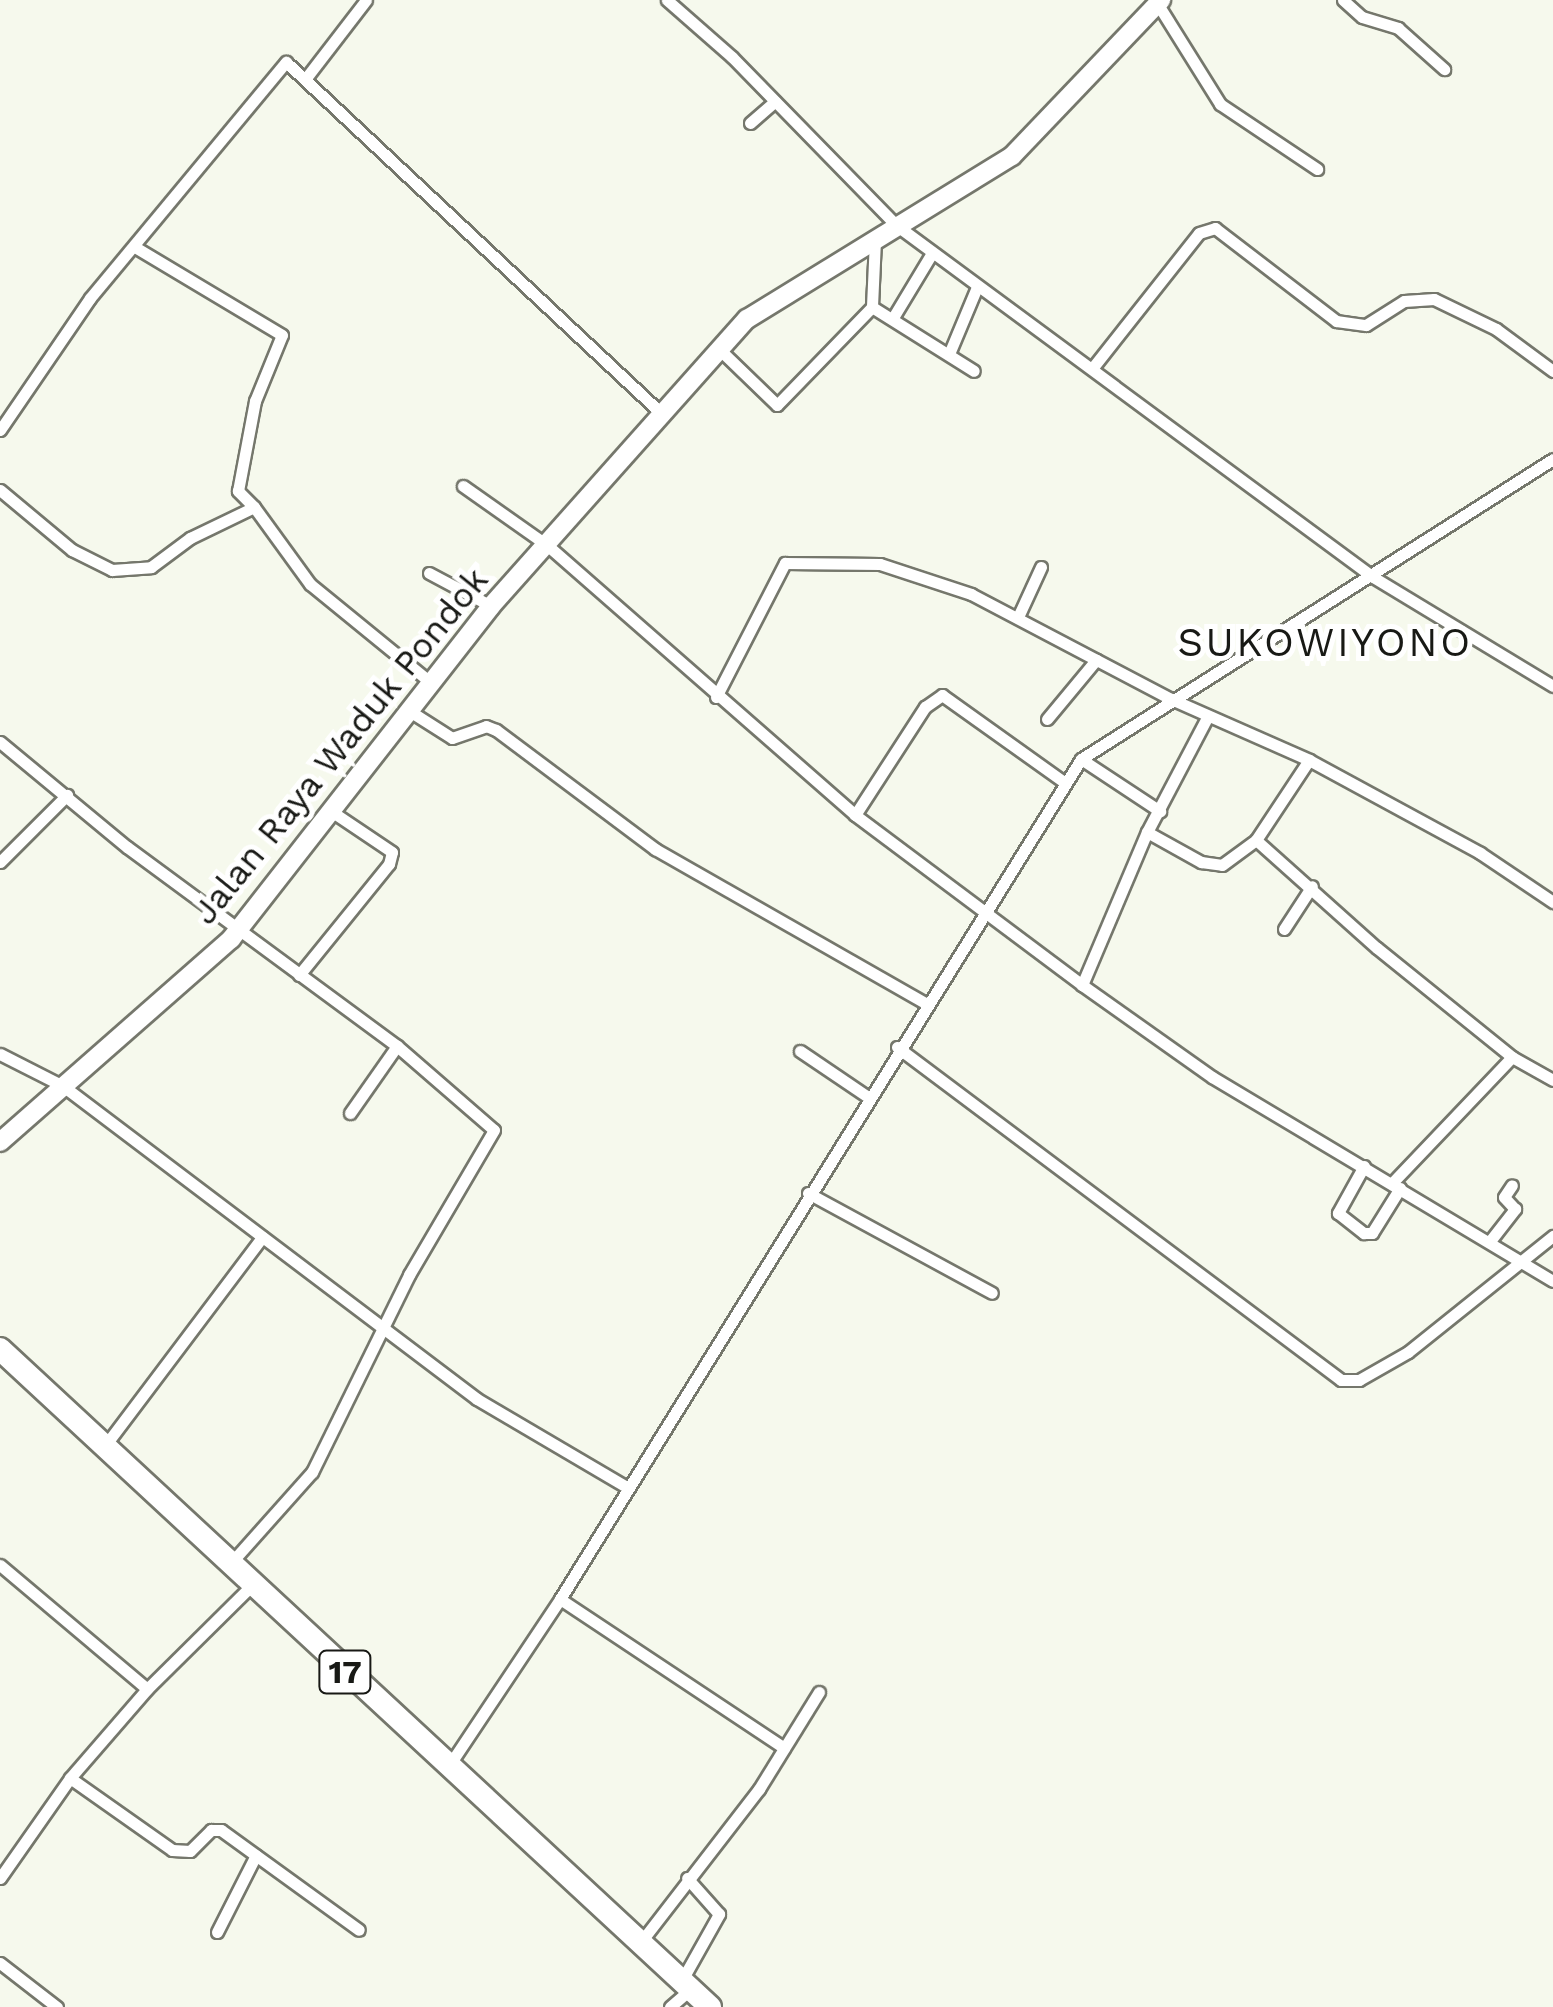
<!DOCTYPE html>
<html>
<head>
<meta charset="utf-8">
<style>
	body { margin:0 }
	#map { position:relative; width:1553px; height:2007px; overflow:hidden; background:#f6f9ed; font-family:"Work Sans",sans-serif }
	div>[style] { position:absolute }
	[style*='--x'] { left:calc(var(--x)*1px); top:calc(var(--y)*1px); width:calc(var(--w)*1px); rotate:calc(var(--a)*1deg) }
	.roads { filter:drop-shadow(2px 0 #75776c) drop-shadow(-2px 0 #75776c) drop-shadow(0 2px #75776c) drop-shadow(0 -2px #75776c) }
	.street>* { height:11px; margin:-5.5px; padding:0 5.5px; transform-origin:5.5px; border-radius:5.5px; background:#fff }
	.secondary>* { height:18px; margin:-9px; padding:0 9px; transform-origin:9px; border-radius:9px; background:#fff }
	.highway>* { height:22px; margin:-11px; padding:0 11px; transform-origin:11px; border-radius:11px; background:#fff }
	span { translate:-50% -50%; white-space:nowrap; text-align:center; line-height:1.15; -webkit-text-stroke:10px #fff; paint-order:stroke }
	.shield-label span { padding:2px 8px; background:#fff; border:2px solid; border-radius:8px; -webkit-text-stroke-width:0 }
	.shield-label { font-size:32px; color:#181915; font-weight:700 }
	.street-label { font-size:35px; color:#181915 }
	.quarter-label { font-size:40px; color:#181915; letter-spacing:2.5px }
</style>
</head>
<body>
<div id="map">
	<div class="roads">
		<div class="street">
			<i style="--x:667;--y:0;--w:86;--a:41.2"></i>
			<i style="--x:732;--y:57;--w:235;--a:45.7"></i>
			<i style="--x:896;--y:225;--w:593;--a:36.43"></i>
			<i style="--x:1373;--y:577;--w:210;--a:31.2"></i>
			<i style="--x:1343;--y:0;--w:25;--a:42"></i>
			<i style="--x:1362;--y:17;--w:38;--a:17"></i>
			<i style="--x:1398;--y:28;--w:62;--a:41.7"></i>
			<i style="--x:1157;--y:3;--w:119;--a:58"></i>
			<i style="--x:1220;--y:104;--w:117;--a:33.8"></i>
			<i style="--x:306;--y:78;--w:98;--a:-52.4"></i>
			<i style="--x:750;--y:123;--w:33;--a:-41"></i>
			<i style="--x:875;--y:240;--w:67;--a:92.6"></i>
			<i style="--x:872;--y:307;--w:120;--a:32.1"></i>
			<i style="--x:894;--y:316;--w:74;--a:-58.9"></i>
			<i style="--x:718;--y:348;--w:82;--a:44"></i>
			<i style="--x:777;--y:405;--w:136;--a:-45.9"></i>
			<i style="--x:949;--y:354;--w:73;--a:-67.3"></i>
			<i style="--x:1094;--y:366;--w:169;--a:-51.7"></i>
			<i style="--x:1199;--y:233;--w:17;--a:-17"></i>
			<i style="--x:1215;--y:228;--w:153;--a:37.5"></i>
			<i style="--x:1336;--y:321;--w:30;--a:8"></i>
			<i style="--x:1366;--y:325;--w:45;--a:-32.3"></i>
			<i style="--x:1404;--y:301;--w:30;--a:-4"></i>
			<i style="--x:1434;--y:299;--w:69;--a:25.8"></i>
			<i style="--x:1496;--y:329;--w:71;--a:36.4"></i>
			<i style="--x:0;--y:430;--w:160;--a:-55.7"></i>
			<i style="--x:90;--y:298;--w:307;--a:-50.3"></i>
			<i style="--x:286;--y:62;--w:514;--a:43.11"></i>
			<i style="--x:463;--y:486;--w:103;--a:35.1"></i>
			<i style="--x:547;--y:545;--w:410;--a:41.2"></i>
			<i style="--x:855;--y:815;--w:284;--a:36.8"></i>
			<i style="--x:1082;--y:985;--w:159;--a:35.3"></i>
			<i style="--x:1212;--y:1077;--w:397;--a:30.9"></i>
			<i style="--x:0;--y:490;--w:94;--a:39.8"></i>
			<i style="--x:72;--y:550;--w:45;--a:26.6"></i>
			<i style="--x:112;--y:570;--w:39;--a:-4"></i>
			<i style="--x:151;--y:567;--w:49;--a:-36.6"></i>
			<i style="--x:190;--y:538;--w:71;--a:-25.8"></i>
			<i style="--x:254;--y:507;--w:23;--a:-135"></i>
			<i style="--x:238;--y:491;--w:92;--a:-79.3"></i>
			<i style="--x:255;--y:401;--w:71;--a:-67.8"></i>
			<i style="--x:282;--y:335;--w:171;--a:-149.1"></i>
			<i style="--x:254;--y:507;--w:95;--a:54"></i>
			<i style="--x:310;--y:584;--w:155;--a:39.2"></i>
			<i style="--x:429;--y:573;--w:70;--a:28"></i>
			<i style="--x:1018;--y:617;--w:55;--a:-65.3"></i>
			<i style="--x:716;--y:697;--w:151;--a:-62.8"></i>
			<i style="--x:785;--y:563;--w:95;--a:0.6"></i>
			<i style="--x:880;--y:564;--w:96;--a:18.2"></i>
			<i style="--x:971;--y:594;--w:226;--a:27.7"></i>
			<i style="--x:1171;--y:699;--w:151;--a:23.8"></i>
			<i style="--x:1309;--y:760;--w:195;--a:28.5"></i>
			<i style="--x:1480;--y:853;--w:88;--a:33.9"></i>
			<i style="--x:408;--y:710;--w:52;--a:32.5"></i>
			<i style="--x:452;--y:738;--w:36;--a:-19"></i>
			<i style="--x:486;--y:726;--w:11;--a:22"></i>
			<i style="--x:496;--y:730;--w:199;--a:36.8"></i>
			<i style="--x:655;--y:849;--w:311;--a:29.7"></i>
			<i style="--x:1047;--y:719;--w:77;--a:-50.3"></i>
			<i style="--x:0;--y:742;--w:165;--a:39.6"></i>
			<i style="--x:127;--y:847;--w:335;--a:36.4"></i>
			<i style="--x:397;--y:1046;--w:128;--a:40.9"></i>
			<i style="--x:494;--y:1130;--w:168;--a:120.4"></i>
			<i style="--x:409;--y:1275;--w:220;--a:116.2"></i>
			<i style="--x:312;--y:1472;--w:122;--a:131.7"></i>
			<i style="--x:1081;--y:759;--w:95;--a:33.4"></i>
			<i style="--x:855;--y:815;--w:129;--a:-57.1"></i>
			<i style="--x:925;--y:707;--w:21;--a:-35"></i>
			<i style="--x:942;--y:695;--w:150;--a:35.5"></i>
			<i style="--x:1147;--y:832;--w:62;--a:29.1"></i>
			<i style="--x:1201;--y:862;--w:21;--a:8"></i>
			<i style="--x:1222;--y:865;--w:42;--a:-36.3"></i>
			<i style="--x:1256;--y:840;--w:96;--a:-56.5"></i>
			<i style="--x:1256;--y:840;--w:162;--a:41.8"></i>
			<i style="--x:1377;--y:948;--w:174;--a:38.9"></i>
			<i style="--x:1512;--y:1057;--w:47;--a:29.3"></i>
			<i style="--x:0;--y:862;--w:95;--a:-45"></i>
			<i style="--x:1284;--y:929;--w:51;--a:-56.9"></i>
			<i style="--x:299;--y:975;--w:143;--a:-51"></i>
			<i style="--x:389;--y:864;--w:12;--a:-76"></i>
			<i style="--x:392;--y:852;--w:73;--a:-146.1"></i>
			<i style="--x:1082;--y:985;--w:166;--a:-67"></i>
			<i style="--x:1147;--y:832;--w:131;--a:-62.3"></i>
			<i style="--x:897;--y:1047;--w:555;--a:36.87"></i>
			<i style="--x:1341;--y:1380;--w:18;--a:0"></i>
			<i style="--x:1359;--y:1380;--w:56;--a:-29.7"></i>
			<i style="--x:1408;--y:1352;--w:186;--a:-38.7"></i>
			<i style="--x:800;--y:1051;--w:82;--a:34.1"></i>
			<i style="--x:0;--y:1054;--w:71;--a:26.9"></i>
			<i style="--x:63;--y:1086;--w:519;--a:37.09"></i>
			<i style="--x:477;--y:1399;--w:175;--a:30.5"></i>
			<i style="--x:350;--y:1113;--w:82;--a:-55"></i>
			<i style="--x:1364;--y:1166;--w:54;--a:119"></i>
			<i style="--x:1338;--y:1213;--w:33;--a:38"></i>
			<i style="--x:1364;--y:1233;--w:8;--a:0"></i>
			<i style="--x:1372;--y:1233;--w:53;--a:-58.1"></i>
			<i style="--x:1392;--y:1183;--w:174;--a:-46.4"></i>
			<i style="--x:808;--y:1193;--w:209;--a:28.5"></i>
			<i style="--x:1490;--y:1241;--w:41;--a:-52"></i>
			<i style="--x:1515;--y:1209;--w:16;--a:-133"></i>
			<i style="--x:1504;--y:1197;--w:14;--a:-56"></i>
			<i style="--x:104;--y:1447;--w:263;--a:-53"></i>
			<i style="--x:0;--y:1565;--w:192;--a:40.1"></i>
			<i style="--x:560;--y:1599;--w:269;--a:33.6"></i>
			<i style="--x:448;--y:1767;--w:202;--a:-56.3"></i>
			<i style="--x:560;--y:1599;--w:988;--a:-58.19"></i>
			<i style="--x:1081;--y:759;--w:559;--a:-32.44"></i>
			<i style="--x:70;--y:1778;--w:125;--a:35.2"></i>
			<i style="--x:172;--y:1850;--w:18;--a:3"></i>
			<i style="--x:190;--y:1851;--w:30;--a:-45"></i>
			<i style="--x:211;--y:1830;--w:10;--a:0"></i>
			<i style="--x:221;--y:1830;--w:170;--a:35.9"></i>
			<i style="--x:0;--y:1878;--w:122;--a:-55"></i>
			<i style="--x:70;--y:1778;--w:118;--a:-49.1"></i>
			<i style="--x:147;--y:1689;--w:148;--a:-44.7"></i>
			<i style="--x:217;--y:1932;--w:86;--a:-63.1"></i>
			<i style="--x:640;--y:1943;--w:195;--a:-52.3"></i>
			<i style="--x:759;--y:1789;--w:114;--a:-58.3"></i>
			<i style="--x:0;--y:1963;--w:72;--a:37.7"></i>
			<i style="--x:682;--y:1980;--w:76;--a:-60.7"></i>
			<i style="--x:719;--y:1914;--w:48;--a:-131.6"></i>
			<i style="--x:670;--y:2007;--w:28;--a:-41"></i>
		</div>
		<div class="secondary">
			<i style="--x:0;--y:1142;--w:308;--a:-41.3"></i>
			<i style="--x:231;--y:939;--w:422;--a:-52"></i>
			<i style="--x:491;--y:606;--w:385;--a:-48.3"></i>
			<i style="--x:747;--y:319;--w:311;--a:-31.6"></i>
			<i style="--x:1012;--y:156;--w:216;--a:-46.3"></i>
		</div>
		<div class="highway">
			<i style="--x:0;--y:1349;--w:968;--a:42.82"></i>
		</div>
	</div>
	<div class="shield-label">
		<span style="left:345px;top:1672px">17</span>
	</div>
	<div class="street-label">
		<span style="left:340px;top:746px;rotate:-51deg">Jalan Raya Waduk Pondok</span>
	</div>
	<div class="quarter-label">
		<span style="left:1325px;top:643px">SUKOWIYONO</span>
	</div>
</div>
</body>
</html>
